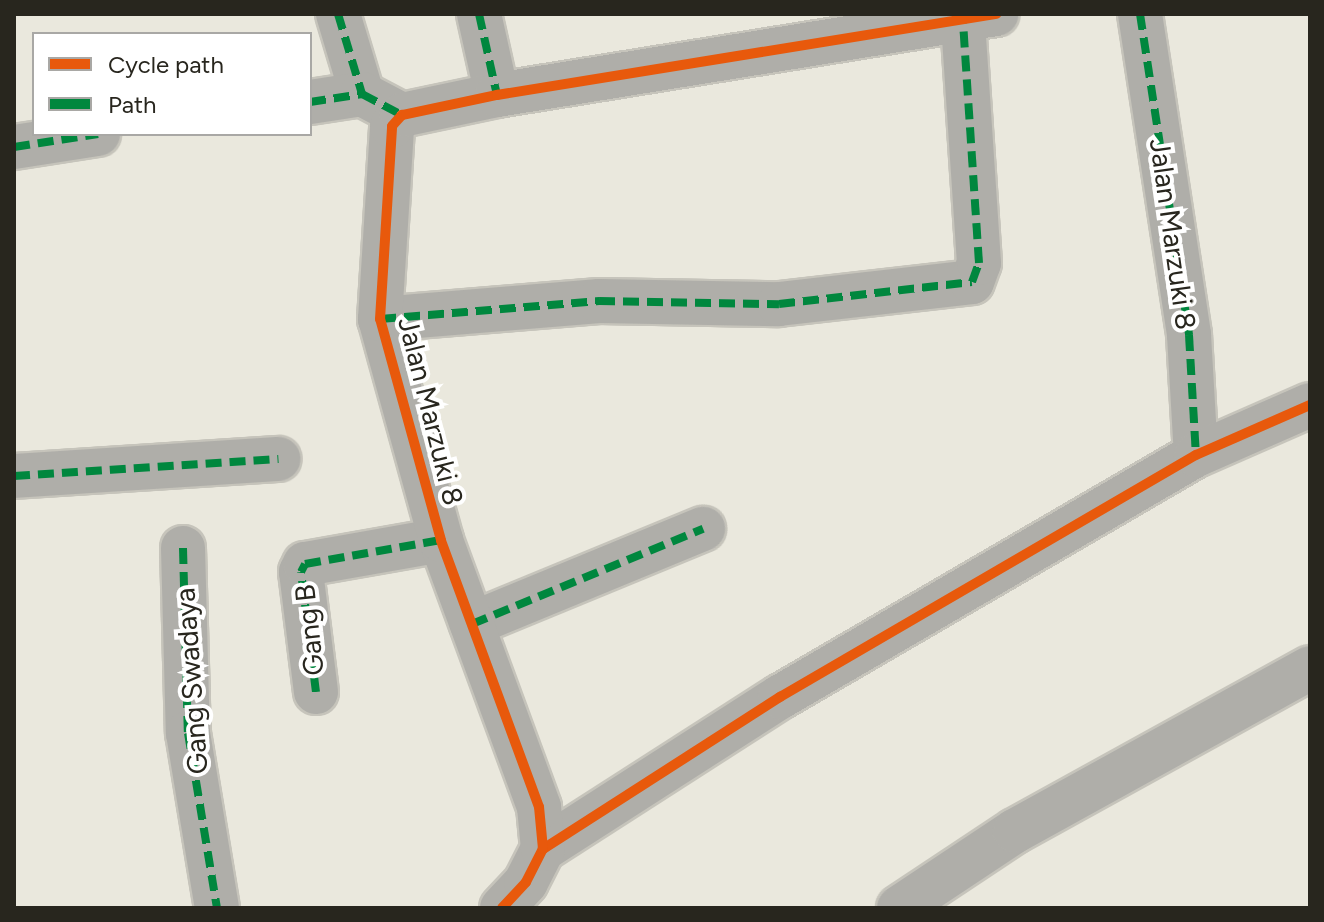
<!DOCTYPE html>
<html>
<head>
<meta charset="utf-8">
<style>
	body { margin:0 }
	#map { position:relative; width:1324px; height:922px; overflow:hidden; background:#eae8dd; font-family:Figtree,sans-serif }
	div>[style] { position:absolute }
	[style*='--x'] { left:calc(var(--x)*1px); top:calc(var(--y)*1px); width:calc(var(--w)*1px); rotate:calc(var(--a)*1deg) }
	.roads { filter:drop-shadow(2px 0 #c6c4bb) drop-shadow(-2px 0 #c6c4bb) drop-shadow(0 2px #c6c4bb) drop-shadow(0 -2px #c6c4bb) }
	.minor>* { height:44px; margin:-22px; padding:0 22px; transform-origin:22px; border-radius:22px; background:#afaea9 }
	.quiet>* { height:8px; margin-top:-4px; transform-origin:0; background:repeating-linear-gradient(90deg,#00873e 0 16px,transparent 0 24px) }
	.cycleway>* { height:10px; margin:-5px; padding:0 5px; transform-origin:5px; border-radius:5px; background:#e8590c }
	span { translate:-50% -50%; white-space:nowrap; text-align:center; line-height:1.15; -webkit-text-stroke:8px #fff; paint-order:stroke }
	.street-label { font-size:28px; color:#28261e }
	.frame { position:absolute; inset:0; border:16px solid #28261e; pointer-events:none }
	.legend { position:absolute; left:32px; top:32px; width:280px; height:104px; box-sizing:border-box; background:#fff; border:2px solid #a9a8a5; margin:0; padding:10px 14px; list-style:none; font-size:24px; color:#28261e }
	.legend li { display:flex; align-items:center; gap:16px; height:40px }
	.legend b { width:40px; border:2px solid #a9a8a5 }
</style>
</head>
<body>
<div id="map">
	<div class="roads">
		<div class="minor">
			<i style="--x:338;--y:14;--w:84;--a:73.3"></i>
			<i style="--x:479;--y:14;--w:83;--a:77.5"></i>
			<i style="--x:1140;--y:14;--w:325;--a:81.3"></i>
			<i style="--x:1189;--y:335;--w:120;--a:86.7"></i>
			<i style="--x:310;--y:102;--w:53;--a:-8.7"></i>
			<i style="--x:362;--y:94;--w:45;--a:27.7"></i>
			<i style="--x:14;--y:147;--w:85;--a:-8.8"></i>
			<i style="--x:380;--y:319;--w:220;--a:-4.7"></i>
			<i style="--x:599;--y:301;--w:180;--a:1"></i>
			<i style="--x:779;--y:304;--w:194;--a:-6.5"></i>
			<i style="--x:972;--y:282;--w:20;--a:-70"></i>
			<i style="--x:979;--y:263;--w:242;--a:-93.8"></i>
			<i style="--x:14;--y:476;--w:265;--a:-3.7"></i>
			<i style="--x:183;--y:548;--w:185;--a:88.5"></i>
			<i style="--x:188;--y:733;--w:177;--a:80.6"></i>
			<i style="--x:472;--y:624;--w:250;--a:-22.4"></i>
			<i style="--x:316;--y:692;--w:121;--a:-97.1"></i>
			<i style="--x:301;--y:572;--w:9;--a:-63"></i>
			<i style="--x:305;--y:564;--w:138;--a:-10"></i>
			<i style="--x:543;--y:849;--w:282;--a:-32.7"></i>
			<i style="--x:780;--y:697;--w:481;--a:-30.2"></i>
			<i style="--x:1196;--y:455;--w:124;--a:-23.7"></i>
			<i style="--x:502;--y:908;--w:35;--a:-47"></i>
			<i style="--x:526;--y:882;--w:37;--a:-63"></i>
			<i style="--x:543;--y:849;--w:42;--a:-95.4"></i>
			<i style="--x:539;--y:807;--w:284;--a:-110.2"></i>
			<i style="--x:441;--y:540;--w:229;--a:-105.4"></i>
			<i style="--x:380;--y:319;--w:193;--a:-86.4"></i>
			<i style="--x:392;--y:126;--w:15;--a:-48"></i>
			<i style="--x:402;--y:115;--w:97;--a:-11.9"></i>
			<i style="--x:497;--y:95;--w:506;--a:-9.22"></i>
			<i style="--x:899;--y:908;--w:139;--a:-33.6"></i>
			<i style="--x:1015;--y:831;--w:337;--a:-28.9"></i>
		</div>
	</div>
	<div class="quiet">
		<i style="--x:338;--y:14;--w:84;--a:73.3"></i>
		<i style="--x:479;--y:14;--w:83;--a:77.5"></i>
		<i style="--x:1140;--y:14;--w:325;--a:81.3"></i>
		<i style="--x:1189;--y:335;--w:120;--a:86.7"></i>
		<i style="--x:310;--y:102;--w:53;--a:-8.7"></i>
		<i style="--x:362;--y:94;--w:45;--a:27.7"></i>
		<i style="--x:14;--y:147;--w:85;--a:-8.8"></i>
		<i style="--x:380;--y:319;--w:220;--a:-4.7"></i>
		<i style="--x:599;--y:301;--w:180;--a:1"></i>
		<i style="--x:779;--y:304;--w:194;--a:-6.5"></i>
		<i style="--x:972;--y:282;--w:20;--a:-70"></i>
		<i style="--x:979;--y:263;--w:242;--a:-93.8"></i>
		<i style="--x:14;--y:476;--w:265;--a:-3.7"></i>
		<i style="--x:183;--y:548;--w:185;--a:88.5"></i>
		<i style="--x:188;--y:733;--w:177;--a:80.6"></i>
		<i style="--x:472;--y:624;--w:250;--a:-22.4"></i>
		<i style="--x:316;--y:692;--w:121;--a:-97.1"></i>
		<i style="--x:301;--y:572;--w:9;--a:-63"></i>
		<i style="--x:305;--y:564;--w:138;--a:-10"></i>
	</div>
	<div class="cycleway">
		<i style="--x:543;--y:849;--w:282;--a:-32.7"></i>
		<i style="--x:780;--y:697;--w:481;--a:-30.2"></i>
		<i style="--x:1196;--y:455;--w:124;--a:-23.7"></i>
		<i style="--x:502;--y:908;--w:35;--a:-47"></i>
		<i style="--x:526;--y:882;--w:37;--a:-63"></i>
		<i style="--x:543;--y:849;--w:42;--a:-95.4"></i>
		<i style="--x:539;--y:807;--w:284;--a:-110.2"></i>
		<i style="--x:441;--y:540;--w:229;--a:-105.4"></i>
		<i style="--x:380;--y:319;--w:193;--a:-86.4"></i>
		<i style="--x:392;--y:126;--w:15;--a:-48"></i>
		<i style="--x:402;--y:115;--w:97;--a:-11.9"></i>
		<i style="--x:497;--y:95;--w:506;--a:-9.22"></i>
	</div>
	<div class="street-label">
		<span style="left:1173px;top:234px;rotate:82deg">Jalan Marzuki 8</span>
		<span style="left:431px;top:411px;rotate:76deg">Jalan Marzuki 8</span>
		<span style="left:309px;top:630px;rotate:-96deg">Gang B</span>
		<span style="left:191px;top:681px;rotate:-94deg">Gang Swadaya</span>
	</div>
	<div class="frame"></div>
	<ul class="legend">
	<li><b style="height:10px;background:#e8590c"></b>Cycle path</li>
	<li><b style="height:10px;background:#00873e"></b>Path</li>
	</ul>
</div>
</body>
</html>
